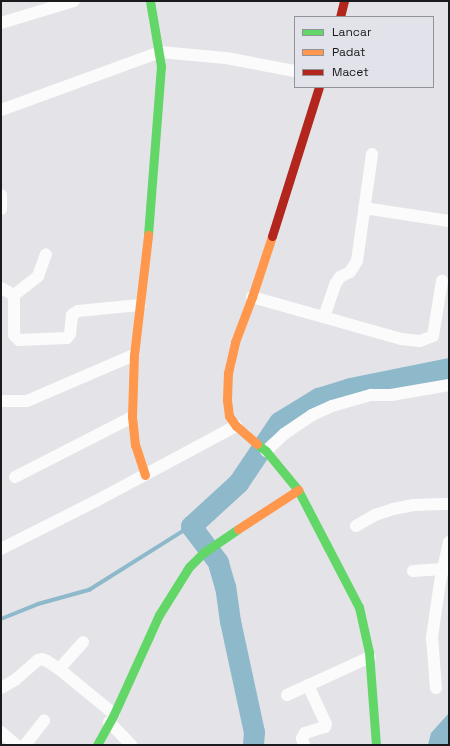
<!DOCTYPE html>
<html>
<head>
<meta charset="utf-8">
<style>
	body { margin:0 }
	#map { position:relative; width:450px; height:746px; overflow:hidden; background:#e4e4e8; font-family:"Space Grotesk",sans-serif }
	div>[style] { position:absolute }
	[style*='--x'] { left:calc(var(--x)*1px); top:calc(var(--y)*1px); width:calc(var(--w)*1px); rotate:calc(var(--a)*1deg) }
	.water>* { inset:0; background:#8db9cb }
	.stream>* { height:3.5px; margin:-1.75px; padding:0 1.75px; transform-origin:1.75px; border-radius:1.75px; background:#8db9cb }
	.river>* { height:21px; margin:-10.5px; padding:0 10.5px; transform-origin:10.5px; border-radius:10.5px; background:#8db9cb }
	.street>* { height:12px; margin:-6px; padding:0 6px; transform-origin:6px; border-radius:6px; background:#fbfbfc }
	.fast>* { height:9px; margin:-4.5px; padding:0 4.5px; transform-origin:4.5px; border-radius:4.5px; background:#63d668 }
	.slow>* { height:9px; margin:-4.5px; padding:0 4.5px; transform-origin:4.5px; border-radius:4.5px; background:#ff974d }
	.jam>* { height:9px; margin:-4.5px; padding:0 4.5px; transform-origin:4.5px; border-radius:4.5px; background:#b3261e }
	span { translate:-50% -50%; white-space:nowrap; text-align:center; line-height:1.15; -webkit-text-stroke:3.5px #e2e3ea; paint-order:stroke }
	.frame { position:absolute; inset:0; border:2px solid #191a1c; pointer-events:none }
	.legend { position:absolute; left:294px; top:16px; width:140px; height:72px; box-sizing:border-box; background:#e2e3ea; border:1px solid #929398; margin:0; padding:5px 7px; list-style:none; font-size:12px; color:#191a1c }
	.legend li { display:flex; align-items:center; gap:8px; height:20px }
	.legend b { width:20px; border:1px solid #929398 }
</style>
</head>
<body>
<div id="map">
	<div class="water">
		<i style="clip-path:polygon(449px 713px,449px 745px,428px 745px,431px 733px)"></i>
	</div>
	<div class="stream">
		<i style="--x:1;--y:619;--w:40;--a:-22"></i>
		<i style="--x:38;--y:604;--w:53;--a:-15.4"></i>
		<i style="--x:89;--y:590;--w:120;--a:-32.1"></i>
	</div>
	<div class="river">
		<i style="--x:253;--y:745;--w:13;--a:-86"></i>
		<i style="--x:254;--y:732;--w:114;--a:-102.2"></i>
		<i style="--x:230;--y:621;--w:34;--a:-98"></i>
		<i style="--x:225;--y:587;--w:26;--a:-106"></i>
		<i style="--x:218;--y:562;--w:45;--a:-126.9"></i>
		<i style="--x:191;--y:526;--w:64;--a:-42.5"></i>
		<i style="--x:238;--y:483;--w:73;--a:-56.1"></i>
		<i style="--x:279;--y:422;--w:46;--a:-31.6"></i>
		<i style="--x:318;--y:398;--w:34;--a:-17"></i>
		<i style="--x:350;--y:388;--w:101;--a:-11.4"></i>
	</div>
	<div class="street">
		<i style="--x:1;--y:23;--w:76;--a:-16.8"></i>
		<i style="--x:1;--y:110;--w:169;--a:-20"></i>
		<i style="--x:160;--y:52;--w:66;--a:5.2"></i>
		<i style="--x:226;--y:58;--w:70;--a:10.7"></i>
		<i style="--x:1;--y:195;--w:14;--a:90"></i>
		<i style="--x:364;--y:208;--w:86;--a:8.7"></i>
		<i style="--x:1;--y:288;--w:15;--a:28"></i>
		<i style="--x:14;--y:295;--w:40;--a:90"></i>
		<i style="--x:14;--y:335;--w:7;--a:45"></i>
		<i style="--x:19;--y:340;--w:48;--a:-2.4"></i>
		<i style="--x:67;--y:338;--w:5;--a:-53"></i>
		<i style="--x:70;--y:334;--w:19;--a:-84"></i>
		<i style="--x:72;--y:315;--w:7;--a:-34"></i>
		<i style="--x:78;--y:311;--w:62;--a:-5.5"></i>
		<i style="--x:14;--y:295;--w:31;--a:-38"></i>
		<i style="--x:38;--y:276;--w:23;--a:-70"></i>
		<i style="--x:252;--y:297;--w:155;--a:15.7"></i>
		<i style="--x:401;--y:339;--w:19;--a:6"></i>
		<i style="--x:420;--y:341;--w:14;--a:-21"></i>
		<i style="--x:433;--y:336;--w:56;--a:-80.7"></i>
		<i style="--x:324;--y:317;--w:36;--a:-71"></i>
		<i style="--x:336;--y:283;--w:7;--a:-56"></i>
		<i style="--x:340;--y:277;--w:11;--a:-27"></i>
		<i style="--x:350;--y:272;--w:13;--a:-58"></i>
		<i style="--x:357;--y:261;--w:108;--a:-82"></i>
		<i style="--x:1;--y:401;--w:26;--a:0"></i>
		<i style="--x:27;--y:401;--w:116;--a:-23.3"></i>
		<i style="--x:266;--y:451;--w:25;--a:-43"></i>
		<i style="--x:284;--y:434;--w:34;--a:-34"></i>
		<i style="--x:312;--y:415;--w:22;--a:-24"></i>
		<i style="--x:332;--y:406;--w:41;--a:-15.8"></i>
		<i style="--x:371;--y:395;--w:20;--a:0"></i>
		<i style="--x:391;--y:395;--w:59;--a:-9.8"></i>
		<i style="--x:15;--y:477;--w:131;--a:-27.1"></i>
		<i style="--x:356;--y:526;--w:22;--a:-30"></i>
		<i style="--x:375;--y:515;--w:19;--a:-18"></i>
		<i style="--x:393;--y:509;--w:21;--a:-11"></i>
		<i style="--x:414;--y:505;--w:35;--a:-2"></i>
		<i style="--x:1;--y:549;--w:106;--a:-26.8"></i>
		<i style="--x:96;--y:501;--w:159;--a:-28.2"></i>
		<i style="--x:413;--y:571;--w:30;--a:-4"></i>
		<i style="--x:59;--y:669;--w:36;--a:-48"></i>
		<i style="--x:1;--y:688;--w:16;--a:-30"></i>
		<i style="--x:15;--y:680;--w:30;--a:-41"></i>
		<i style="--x:38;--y:660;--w:4;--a:-14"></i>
		<i style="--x:42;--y:659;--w:5;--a:22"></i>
		<i style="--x:47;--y:661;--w:14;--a:34"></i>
		<i style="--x:59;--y:669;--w:71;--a:39.3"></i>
		<i style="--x:436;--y:688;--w:51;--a:-94.5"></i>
		<i style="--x:432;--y:637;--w:56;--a:-81.7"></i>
		<i style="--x:440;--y:582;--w:41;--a:-77.3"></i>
		<i style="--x:287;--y:695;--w:91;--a:-24.6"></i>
		<i style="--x:109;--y:722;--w:32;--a:46"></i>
		<i style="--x:1;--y:732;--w:20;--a:41"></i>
		<i style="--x:25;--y:745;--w:31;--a:-52"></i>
		<i style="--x:304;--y:745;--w:7;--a:-106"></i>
		<i style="--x:302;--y:738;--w:6;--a:-59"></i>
		<i style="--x:305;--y:733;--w:21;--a:-17"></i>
		<i style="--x:325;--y:727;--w:3;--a:-72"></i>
		<i style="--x:326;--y:724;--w:43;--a:-114.8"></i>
	</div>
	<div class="fast">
		<i style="--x:148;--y:235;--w:169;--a:-85.6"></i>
		<i style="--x:161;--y:66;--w:66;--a:-99.6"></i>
		<i style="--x:257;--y:444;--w:11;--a:38"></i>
		<i style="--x:266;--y:451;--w:50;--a:50.6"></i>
		<i style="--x:298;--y:490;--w:132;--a:62.5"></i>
		<i style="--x:359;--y:607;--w:46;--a:77.5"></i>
		<i style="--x:369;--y:652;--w:93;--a:85.7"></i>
		<i style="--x:97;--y:745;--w:35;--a:-61"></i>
		<i style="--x:114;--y:714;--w:109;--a:-65.6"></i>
		<i style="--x:159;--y:615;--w:57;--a:-58"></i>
		<i style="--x:189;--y:567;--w:20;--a:-45"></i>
		<i style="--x:203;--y:553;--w:42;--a:-34.4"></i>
	</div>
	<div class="slow">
		<i style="--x:257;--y:444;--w:28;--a:-139"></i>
		<i style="--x:236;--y:426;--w:12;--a:-125"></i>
		<i style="--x:229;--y:416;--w:16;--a:-97"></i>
		<i style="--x:227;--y:400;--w:27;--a:-88"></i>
		<i style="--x:228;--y:373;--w:32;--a:-77"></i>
		<i style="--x:235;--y:342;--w:48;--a:-69.3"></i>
		<i style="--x:252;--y:297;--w:64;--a:-71.8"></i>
		<i style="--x:145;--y:475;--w:32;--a:-108"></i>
		<i style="--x:135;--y:445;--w:28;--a:-96"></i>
		<i style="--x:132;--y:417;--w:62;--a:-88.2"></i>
		<i style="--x:134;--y:355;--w:121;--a:-83.3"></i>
		<i style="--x:238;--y:529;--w:72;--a:-33"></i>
	</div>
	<div class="jam">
		<i style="--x:340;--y:17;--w:16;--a:-76"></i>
		<i style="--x:272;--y:236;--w:156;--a:-72.5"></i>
	</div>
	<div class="frame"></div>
	<ul class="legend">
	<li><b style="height:5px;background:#63d668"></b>Lancar</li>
	<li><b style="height:5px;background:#ff974d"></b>Padat</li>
	<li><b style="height:5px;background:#b3261e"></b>Macet</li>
	</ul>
</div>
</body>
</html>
